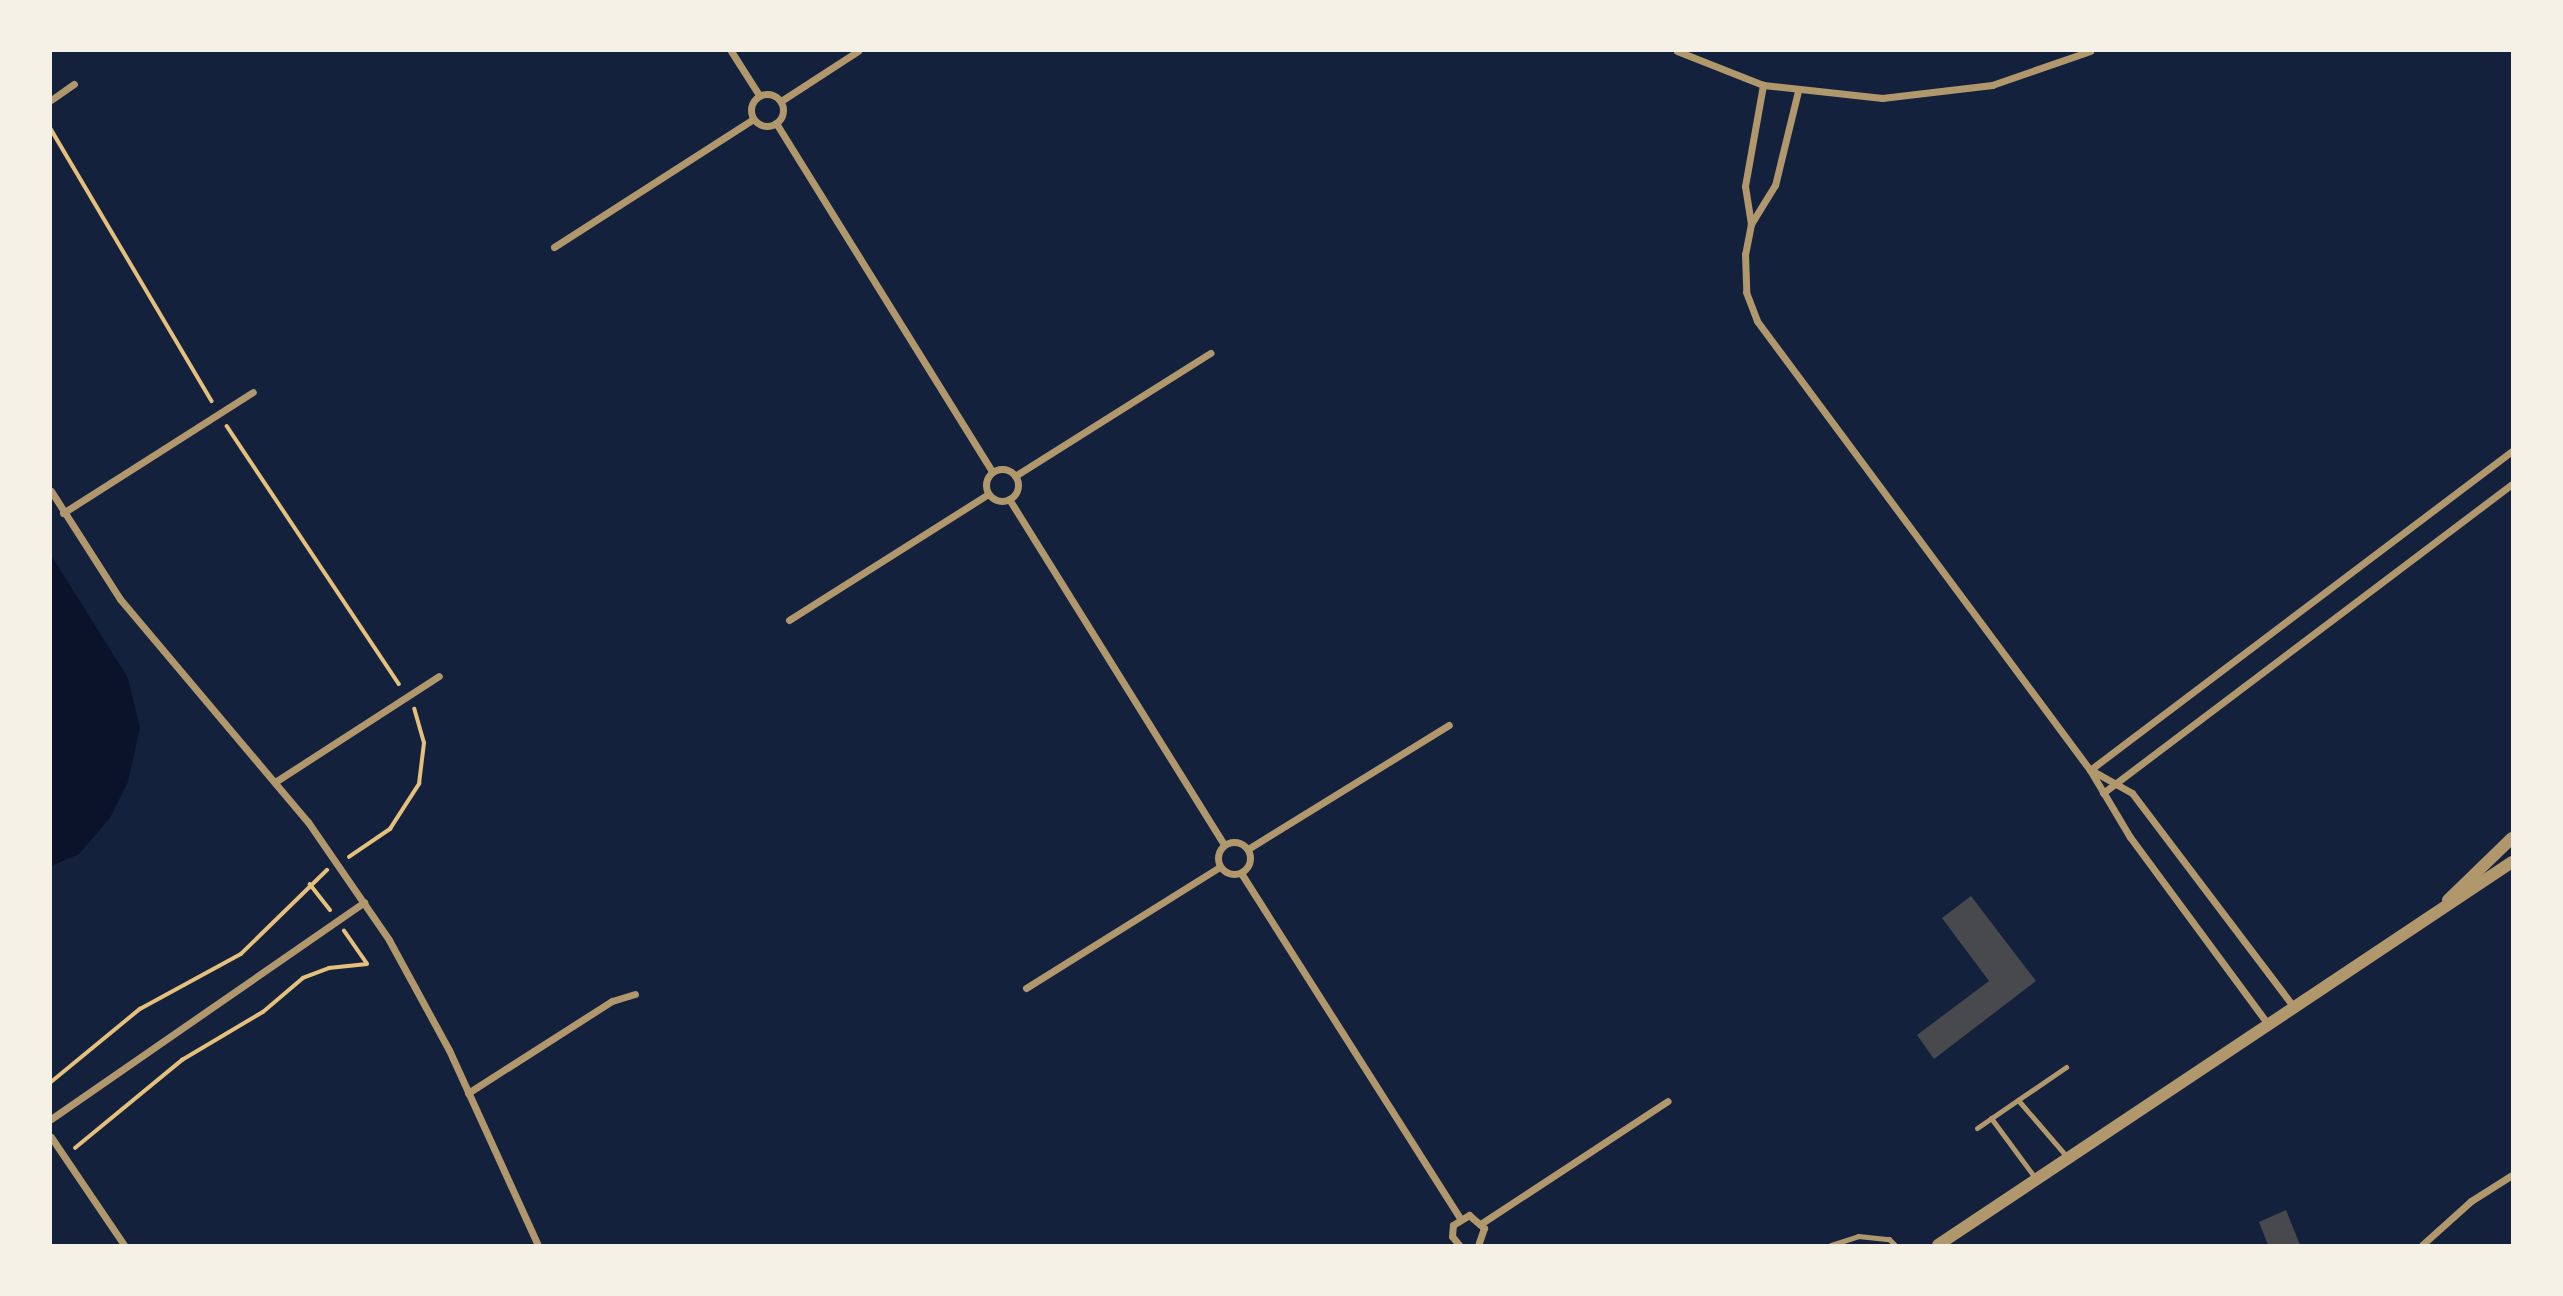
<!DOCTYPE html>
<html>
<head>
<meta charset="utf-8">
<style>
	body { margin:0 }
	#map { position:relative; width:2563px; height:1296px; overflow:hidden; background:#14213d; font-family:"Fira Sans Condensed",sans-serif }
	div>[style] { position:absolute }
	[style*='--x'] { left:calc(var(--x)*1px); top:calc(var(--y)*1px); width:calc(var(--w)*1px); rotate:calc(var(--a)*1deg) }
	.water>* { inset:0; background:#0b132b }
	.building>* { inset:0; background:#48494c }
	.path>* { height:3.5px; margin:-1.75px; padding:0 1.75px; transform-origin:1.75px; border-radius:1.75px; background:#e5c07b }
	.service>* { height:5px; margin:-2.5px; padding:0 2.5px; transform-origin:2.5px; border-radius:2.5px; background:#b1986c }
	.minor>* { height:7px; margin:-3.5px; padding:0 3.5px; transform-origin:3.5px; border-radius:3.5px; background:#b1986c }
	.minor>.ring { margin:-3.5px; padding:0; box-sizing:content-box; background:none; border:7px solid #b1986c; border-radius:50% }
	.tertiary>* { height:12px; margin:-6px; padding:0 6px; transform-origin:6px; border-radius:6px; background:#b1986c }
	span { translate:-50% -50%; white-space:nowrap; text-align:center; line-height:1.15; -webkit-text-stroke:7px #f6f1e7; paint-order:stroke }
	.frame { position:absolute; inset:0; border:52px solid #f6f1e7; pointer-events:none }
</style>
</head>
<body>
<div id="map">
	<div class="water">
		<i style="clip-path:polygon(51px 555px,128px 678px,140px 728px,128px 782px,110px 818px,79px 854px,51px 866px)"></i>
	</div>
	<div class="building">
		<i style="clip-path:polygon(1971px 896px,2036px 981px,1934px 1059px,1917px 1035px,1989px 981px,1942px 918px)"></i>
		<i style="clip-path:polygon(2286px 1210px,2300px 1245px,2268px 1245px,2259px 1222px)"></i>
	</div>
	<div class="path">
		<i style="--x:51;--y:129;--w:316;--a:59.4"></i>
		<i style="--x:227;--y:426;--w:310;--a:56.3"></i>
		<i style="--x:349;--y:857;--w:50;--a:-34.3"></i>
		<i style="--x:390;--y:829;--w:54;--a:-57.2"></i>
		<i style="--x:419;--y:784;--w:41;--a:-83"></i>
		<i style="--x:424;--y:743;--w:35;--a:-106"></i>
		<i style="--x:310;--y:884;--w:33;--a:52"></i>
		<i style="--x:51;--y:1082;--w:115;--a:-39.4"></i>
		<i style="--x:140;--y:1009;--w:115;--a:-28.6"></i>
		<i style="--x:241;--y:954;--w:120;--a:-44.3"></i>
		<i style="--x:75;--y:1148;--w:139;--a:-39.4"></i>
		<i style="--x:182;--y:1060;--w:94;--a:-30.7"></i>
		<i style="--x:263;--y:1012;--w:52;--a:-40.4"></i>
		<i style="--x:303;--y:978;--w:28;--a:-21"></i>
		<i style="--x:329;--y:968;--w:38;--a:-6"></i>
		<i style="--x:367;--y:964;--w:40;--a:-124.9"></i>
	</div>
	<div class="service">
		<i style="--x:2018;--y:1100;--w:77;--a:49.2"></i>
		<i style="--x:1991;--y:1118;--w:76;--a:53.6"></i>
		<i style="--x:1977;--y:1128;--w:108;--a:-34.4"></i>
		<i style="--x:1831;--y:1245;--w:28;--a:-18"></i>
		<i style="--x:1858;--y:1236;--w:31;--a:6"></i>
		<i style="--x:1889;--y:1239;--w:8;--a:45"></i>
	</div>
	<div class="minor">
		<i style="--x:731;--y:51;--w:52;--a:57.5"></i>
		<i style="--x:1677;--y:51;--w:92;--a:21.6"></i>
		<i style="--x:1763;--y:85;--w:120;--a:6.2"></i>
		<i style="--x:1882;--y:98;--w:111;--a:-6.7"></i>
		<i style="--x:1992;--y:85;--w:104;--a:-19.1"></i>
		<i style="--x:1798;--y:91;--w:97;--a:103.7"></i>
		<i style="--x:1775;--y:185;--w:46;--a:121.6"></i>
		<i style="--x:1751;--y:224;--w:31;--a:101"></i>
		<i style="--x:1745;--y:254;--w:38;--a:88"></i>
		<i style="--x:1746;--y:292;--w:31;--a:69"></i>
		<i style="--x:1757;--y:321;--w:559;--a:53.44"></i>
		<i style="--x:2090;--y:770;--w:78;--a:59.2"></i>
		<i style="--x:2130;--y:837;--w:232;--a:53.6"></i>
		<i class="ring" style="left:751px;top:94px;width:25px;height:25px"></i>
		<i style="--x:51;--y:100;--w:28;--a:-35"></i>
		<i style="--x:781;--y:101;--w:92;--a:-33"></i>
		<i style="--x:776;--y:123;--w:410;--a:58.2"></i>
		<i style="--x:1751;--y:224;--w:38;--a:-99"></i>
		<i style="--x:1745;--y:186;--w:103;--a:-79.9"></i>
		<i style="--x:554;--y:247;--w:237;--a:-32.7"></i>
		<i class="ring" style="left:986px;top:469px;width:25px;height:25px"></i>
		<i style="--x:1015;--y:476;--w:231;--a:-32.2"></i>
		<i style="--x:51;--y:491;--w:128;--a:57.4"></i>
		<i style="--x:120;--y:599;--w:292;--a:49.9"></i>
		<i style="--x:308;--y:822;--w:143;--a:55.5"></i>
		<i style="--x:389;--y:940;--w:125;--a:61.4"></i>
		<i style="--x:449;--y:1050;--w:214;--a:65.5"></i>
		<i style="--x:1009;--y:499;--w:407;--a:58.1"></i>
		<i style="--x:63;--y:513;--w:225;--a:-32.5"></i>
		<i style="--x:789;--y:620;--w:236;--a:-32.3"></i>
		<i style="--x:2090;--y:770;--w:529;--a:-37.09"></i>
		<i style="--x:2091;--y:770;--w:47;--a:29.3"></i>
		<i style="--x:2132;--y:793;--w:268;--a:52.9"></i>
		<i style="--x:275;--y:782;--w:195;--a:-32.9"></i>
		<i style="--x:2103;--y:793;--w:513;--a:-37.07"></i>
		<i class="ring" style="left:1218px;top:842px;width:25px;height:25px"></i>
		<i style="--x:1248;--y:849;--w:236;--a:-31.7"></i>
		<i style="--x:1241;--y:873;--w:409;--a:57.6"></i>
		<i style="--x:1026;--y:988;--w:229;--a:-32"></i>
		<i style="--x:468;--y:1093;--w:171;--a:-32.6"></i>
		<i style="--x:612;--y:1001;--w:24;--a:-17"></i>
		<i style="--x:51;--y:1119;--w:381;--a:-34.7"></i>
		<i style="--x:51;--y:1137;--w:130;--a:55.9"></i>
		<i style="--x:1482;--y:1223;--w:222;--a:-33.3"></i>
		<i style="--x:1459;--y:1245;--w:11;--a:-128"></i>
		<i style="--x:1452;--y:1236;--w:11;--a:-85"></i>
		<i style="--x:1453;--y:1225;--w:19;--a:-32"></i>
		<i style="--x:1469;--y:1215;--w:20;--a:41"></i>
		<i style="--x:1484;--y:1228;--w:18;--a:109"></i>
		<i style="--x:2422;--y:1245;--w:66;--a:-41.9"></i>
		<i style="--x:2471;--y:1201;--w:49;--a:-32.4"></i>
	</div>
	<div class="tertiary">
		<i style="--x:2448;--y:900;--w:89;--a:-44.1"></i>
		<i style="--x:1938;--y:1245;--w:690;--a:-33.71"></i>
	</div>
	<div class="frame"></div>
</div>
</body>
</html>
